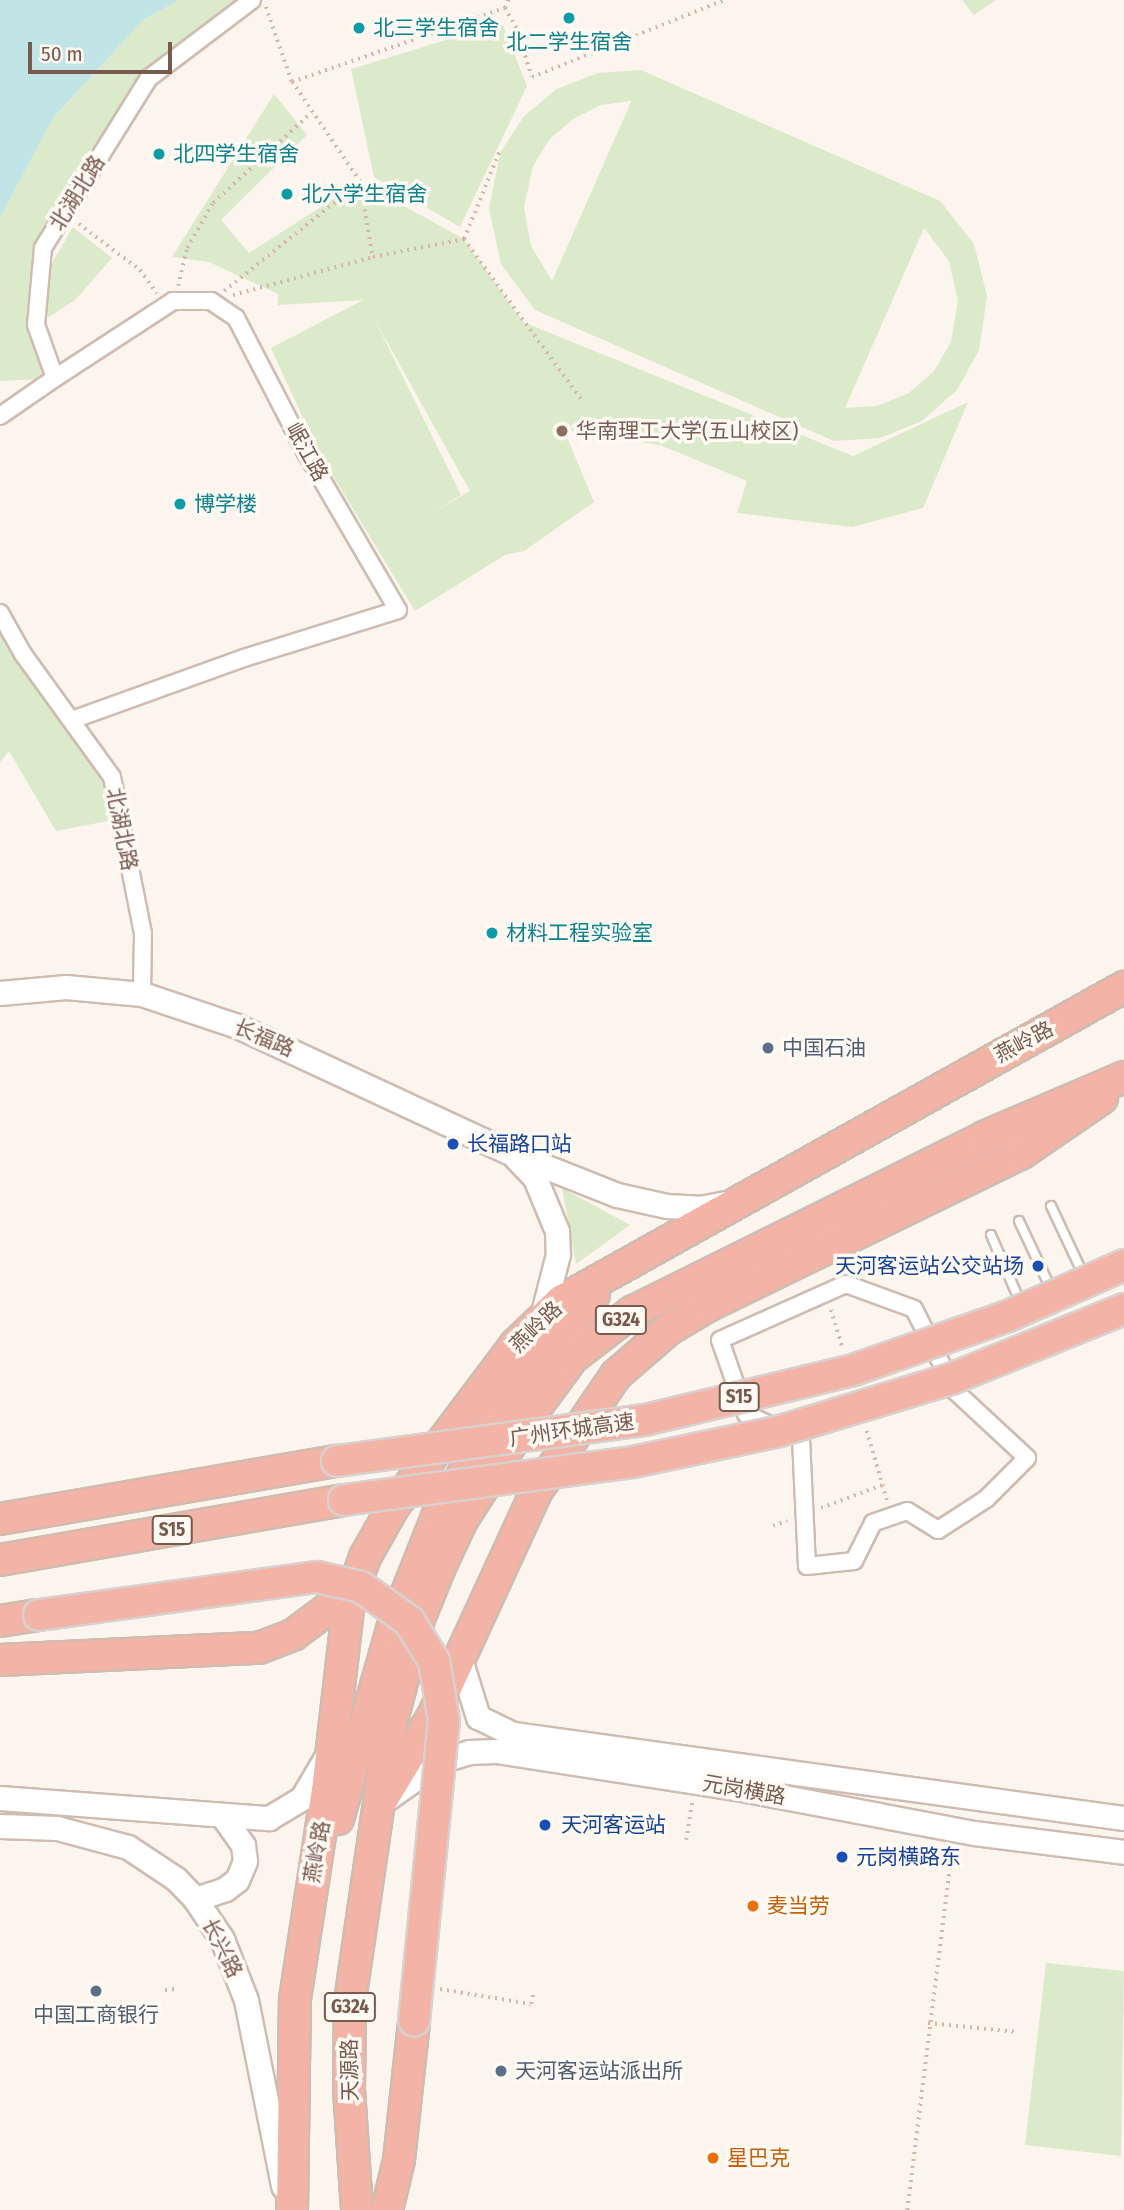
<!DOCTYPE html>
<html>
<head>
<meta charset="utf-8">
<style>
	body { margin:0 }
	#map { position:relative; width:1124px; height:2210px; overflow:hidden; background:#fcf5ed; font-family:"Fira Sans Condensed","Noto Sans SC",sans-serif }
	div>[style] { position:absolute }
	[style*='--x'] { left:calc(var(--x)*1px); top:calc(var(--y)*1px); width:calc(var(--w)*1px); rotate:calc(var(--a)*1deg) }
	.green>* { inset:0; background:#daeaca }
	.water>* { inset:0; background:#c1e4e6 }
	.path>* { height:3.5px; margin-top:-1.75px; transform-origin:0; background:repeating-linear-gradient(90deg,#d6b6a7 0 2px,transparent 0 7px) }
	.roads { filter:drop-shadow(2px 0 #cfbcb1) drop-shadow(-2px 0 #cfbcb1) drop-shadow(0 2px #cfbcb1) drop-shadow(0 -2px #cfbcb1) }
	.lane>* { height:8px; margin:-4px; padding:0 4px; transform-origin:4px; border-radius:4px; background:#fff }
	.street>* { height:16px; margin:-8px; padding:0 8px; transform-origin:8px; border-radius:8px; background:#fff }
	.secondary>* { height:23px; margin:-11.5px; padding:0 11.5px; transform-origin:11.5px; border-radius:11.5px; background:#fff }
	.highway>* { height:30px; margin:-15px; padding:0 15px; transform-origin:15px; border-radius:15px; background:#f3b4a7 }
	.bridges { filter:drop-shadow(2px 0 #d9d1ce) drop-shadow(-2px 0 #d9d1ce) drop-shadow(0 2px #d9d1ce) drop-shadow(0 -2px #d9d1ce) }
	.highway-bridge>* { height:30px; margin:-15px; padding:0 15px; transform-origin:15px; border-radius:15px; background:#f3b4a7 }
	.dots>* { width:19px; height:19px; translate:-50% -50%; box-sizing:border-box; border:4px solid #fef9f3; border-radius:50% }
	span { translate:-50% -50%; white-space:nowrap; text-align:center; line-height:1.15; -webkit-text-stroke:7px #fef9f3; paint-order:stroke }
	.shield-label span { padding:2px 5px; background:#fef9f3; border:2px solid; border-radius:5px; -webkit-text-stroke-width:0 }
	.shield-label { font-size:19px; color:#785a4f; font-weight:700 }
	.culture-label { font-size:21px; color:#0d838f }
	.left { translate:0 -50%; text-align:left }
	.street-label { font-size:21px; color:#785a4f }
	.education-label { font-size:21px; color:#785e54 }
	.service-label { font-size:21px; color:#4e5e75 }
	.transit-label { font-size:21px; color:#164399 }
	.right { translate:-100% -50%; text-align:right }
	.food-label { font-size:21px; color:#c56008 }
	.scale { position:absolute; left:28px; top:42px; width:144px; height:32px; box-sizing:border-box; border:4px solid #785a4f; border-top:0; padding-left:9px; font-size:21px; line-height:24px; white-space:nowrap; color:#785a4f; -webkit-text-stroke:5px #fef9f3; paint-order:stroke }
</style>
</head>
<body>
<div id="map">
	<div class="green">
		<i style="clip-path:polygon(179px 0,252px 0,149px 78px,43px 248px,38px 319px,53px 261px,73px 227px,112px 258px,75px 300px,37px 325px,55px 378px,0 381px,0 218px,53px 118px,143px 20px)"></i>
		<i style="clip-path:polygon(962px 0,996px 0,974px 15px)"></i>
		<i style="clip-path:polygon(502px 23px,527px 86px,460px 227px,374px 177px,351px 69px)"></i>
		<i style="clip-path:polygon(evenodd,641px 70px,940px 201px,974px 244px,987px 296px,979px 350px,957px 390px,922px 421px,880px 438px,834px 441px,535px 310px,501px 264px,489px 209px,500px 153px,524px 116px,557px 89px,597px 73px,641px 70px,631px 101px,631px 102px,552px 281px,531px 246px,524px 207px,533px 166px,549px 140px,573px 119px,601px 105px,631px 101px,641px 70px,924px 228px,949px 261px,958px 301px,951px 342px,934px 371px,909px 393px,877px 406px,845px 408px,924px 228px)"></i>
		<i style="clip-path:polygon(evenodd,274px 94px,307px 135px,221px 220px,249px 253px,360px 182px,464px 239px,523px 322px,853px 456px,968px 402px,923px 508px,852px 527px,737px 513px,747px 481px,660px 445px,564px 430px,594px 502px,524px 551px,505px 555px,415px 611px,318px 451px,271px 348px,363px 300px,278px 305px,278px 294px,209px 262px,172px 257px,274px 94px,375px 320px,470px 491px,426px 516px,461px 495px,375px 320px)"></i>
		<i style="clip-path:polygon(0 603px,105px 768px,108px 821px,56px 831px,9px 751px,0 762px)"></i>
		<i style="clip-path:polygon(562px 1188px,630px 1225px,576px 1264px)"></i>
		<i style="clip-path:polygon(1046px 1963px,1124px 1971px,1121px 2156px,1025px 2145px)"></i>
	</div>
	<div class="water">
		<i style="clip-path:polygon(0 0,179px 0,143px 20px,53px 118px,0 218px)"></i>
	</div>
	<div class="path">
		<i style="--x:266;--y:7;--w:79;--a:70.9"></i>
		<i style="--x:292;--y:82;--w:225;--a:-19.2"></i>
		<i style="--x:505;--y:8;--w:9;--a:-69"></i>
		<i style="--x:505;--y:8;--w:24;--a:60"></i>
		<i style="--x:517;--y:29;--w:50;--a:72.6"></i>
		<i style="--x:532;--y:77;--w:208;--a:-21.8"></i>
		<i style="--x:360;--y:182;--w:76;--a:80.2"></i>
		<i style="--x:79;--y:224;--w:76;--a:37"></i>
		<i style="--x:140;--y:270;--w:29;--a:54"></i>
		<i style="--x:464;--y:239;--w:96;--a:-68"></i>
		<i style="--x:178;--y:286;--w:39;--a:-77"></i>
		<i style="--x:187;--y:248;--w:52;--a:-60"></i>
		<i style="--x:213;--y:203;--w:134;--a:-42.6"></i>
		<i style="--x:224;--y:291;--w:174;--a:-38.7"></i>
		<i style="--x:360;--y:182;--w:121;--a:-124.2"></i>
		<i style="--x:233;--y:295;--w:145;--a:-15.2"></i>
		<i style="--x:373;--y:257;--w:93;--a:-11.2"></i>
		<i style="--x:464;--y:239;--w:198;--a:53.8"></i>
		<i style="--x:831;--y:1310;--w:41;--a:72.9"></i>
		<i style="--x:867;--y:1431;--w:72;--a:73.8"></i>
		<i style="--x:821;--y:1508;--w:66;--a:-20.4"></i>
		<i style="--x:773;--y:1526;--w:15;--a:-20"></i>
		<i style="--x:686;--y:1840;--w:39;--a:-81"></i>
		<i style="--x:440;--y:1989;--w:92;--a:9.4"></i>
		<i style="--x:531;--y:2004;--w:9;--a:-77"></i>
		<i style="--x:165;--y:1990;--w:10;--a:-6"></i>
		<i style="--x:928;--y:2023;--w:90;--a:5.7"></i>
		<i style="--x:907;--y:2210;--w:364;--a:-82.9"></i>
	</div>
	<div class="roads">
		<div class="lane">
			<i style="--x:1051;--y:1206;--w:77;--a:64.8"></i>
			<i style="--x:1019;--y:1221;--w:77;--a:64.8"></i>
			<i style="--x:991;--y:1235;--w:75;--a:66.5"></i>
		</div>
		<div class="street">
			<i style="--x:55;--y:378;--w:141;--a:-33.1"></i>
			<i style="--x:173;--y:301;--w:38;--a:0"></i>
			<i style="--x:211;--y:301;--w:30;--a:34"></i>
			<i style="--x:236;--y:318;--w:150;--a:62.6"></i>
			<i style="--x:305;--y:451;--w:184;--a:59.7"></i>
			<i style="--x:398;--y:610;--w:161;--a:162.7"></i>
			<i style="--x:244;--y:658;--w:183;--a:160.2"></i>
			<i style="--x:0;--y:416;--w:67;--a:-34.6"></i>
			<i style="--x:55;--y:378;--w:56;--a:-109.7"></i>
			<i style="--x:36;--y:325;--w:77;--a:-84.8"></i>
			<i style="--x:43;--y:248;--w:200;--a:-58.1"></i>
			<i style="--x:149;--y:78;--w:129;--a:-37.1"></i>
			<i style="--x:0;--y:613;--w:47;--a:60.7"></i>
			<i style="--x:23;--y:654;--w:152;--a:54.1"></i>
			<i style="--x:112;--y:777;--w:160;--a:78.8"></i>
			<i style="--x:143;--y:934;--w:60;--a:91"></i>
			<i style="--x:846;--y:1284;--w:72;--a:20.2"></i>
			<i style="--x:914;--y:1309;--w:92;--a:63.4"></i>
			<i style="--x:955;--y:1391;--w:98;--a:42.9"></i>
			<i style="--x:1027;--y:1458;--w:58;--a:135"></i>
			<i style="--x:986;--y:1499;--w:57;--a:147.1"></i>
			<i style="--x:938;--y:1530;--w:36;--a:-148"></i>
			<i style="--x:907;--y:1511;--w:36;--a:161"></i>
			<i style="--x:873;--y:1523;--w:42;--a:116.6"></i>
			<i style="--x:854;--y:1561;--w:47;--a:173.9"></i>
			<i style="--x:807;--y:1566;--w:127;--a:-92.7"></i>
			<i style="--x:801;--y:1439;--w:60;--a:-155.6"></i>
			<i style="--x:746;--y:1414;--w:78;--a:-109.4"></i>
			<i style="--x:720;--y:1340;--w:138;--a:-24"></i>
		</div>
		<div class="secondary">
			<i style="--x:0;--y:993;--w:66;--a:-5.2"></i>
			<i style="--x:66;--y:987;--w:76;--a:5.3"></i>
			<i style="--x:142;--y:994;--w:100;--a:18.6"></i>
			<i style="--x:237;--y:1026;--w:302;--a:24.9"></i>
			<i style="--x:511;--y:1153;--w:114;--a:21.6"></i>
			<i style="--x:617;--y:1195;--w:51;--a:12.4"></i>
			<i style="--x:667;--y:1206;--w:33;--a:3"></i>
			<i style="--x:700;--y:1208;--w:26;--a:-11"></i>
			<i style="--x:516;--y:1158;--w:28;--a:46"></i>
			<i style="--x:535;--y:1178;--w:57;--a:67.5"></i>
			<i style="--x:557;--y:1231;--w:23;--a:88"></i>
			<i style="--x:558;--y:1254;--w:65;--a:104.3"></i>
			<i style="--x:460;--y:1659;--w:61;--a:72.8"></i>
			<i style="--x:478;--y:1717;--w:39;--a:26"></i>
			<i style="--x:513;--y:1734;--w:617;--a:7.83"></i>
			<i style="--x:389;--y:1797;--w:62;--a:-35.2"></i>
			<i style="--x:440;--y:1761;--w:30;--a:-17"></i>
			<i style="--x:469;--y:1752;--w:27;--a:-2"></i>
			<i style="--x:496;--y:1751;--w:243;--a:8.8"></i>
			<i style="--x:736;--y:1788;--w:242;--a:10.7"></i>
			<i style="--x:974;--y:1833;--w:151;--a:7.2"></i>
			<i style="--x:0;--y:1798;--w:270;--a:4.3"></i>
			<i style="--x:269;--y:1818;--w:39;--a:-31"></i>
			<i style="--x:302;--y:1798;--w:45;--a:-59.5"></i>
			<i style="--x:0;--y:1826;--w:57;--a:2"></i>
			<i style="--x:57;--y:1828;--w:73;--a:15"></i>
			<i style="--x:128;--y:1847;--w:58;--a:33.7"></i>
			<i style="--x:176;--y:1879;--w:28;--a:46"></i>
			<i style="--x:195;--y:1899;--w:48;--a:56"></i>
			<i style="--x:222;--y:1939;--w:66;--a:68.5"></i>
			<i style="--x:246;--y:2000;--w:190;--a:78.7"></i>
			<i style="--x:195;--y:1899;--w:32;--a:-18"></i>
			<i style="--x:225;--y:1889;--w:15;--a:-37"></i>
			<i style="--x:237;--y:1880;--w:21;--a:-67"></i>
			<i style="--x:245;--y:1861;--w:16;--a:-97"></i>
			<i style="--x:243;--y:1845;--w:35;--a:-125"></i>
		</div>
		<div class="highway">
			<i style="--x:0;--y:1519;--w:342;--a:-9.8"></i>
			<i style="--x:0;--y:1560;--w:349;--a:-9.9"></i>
			<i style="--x:0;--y:1621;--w:39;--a:-9"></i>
			<i style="--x:0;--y:1660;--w:259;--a:-2.7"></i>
			<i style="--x:259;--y:1648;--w:36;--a:-21"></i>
			<i style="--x:293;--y:1635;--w:74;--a:-36.7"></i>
			<i style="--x:384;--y:1797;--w:97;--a:-58.9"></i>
			<i style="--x:434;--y:1714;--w:244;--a:-65.3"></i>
			<i style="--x:536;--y:1492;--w:142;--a:-55.6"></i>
			<i style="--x:616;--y:1375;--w:70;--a:-41"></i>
			<i style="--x:669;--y:1329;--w:45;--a:-30.5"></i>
			<i style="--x:708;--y:1306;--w:349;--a:-26"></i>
			<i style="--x:1022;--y:1153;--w:97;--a:-34.5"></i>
			<i style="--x:338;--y:1819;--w:197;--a:-74.1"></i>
			<i style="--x:392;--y:1630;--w:122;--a:-68.3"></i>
			<i style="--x:437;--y:1517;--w:130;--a:-58.5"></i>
			<i style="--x:505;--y:1406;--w:142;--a:-51.3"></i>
			<i style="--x:292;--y:2210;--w:211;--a:-89.2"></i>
			<i style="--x:295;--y:1999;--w:210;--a:-81.3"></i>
			<i style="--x:327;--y:1791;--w:190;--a:-83.4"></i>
			<i style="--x:349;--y:1602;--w:48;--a:-70.4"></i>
			<i style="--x:365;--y:1557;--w:59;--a:-60.4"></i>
			<i style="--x:394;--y:1506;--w:203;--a:-53"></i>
			<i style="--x:516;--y:1344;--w:62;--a:-43.7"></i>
			<i style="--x:561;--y:1301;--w:645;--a:-29.15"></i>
			<i style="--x:357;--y:2210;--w:120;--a:-93.8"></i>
			<i style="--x:349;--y:2090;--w:89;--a:-89.4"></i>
			<i style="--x:350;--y:2001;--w:277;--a:-81.7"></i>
			<i style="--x:390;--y:1727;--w:112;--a:-75"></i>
			<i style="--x:419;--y:1619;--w:56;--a:-68"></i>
			<i style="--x:440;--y:1567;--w:52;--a:-64.9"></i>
			<i style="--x:462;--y:1520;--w:113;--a:-57.3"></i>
			<i style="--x:523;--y:1425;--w:83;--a:-53.8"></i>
			<i style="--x:572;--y:1358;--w:76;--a:-37.5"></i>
			<i style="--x:632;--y:1312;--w:393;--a:-26.4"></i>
			<i style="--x:984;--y:1137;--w:152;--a:-23.2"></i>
			<i style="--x:387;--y:2210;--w:51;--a:-76.5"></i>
			<i style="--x:399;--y:2160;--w:140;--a:-83.8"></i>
		</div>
	</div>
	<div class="bridges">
		<div class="highway-bridge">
			<i style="--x:337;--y:1461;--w:311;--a:-7.6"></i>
			<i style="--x:645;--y:1420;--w:214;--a:-13.5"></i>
			<i style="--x:853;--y:1370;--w:164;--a:-19.2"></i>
			<i style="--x:1008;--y:1316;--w:127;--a:-23.7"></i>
			<i style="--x:344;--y:1500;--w:291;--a:-7.5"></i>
			<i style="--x:633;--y:1462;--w:150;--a:-11.9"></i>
			<i style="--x:780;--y:1431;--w:179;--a:-16.9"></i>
			<i style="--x:951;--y:1379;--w:187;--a:-22"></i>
			<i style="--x:39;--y:1615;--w:281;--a:-7.8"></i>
			<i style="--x:317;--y:1577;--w:45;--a:12.8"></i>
			<i style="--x:361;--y:1587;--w:59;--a:35.3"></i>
			<i style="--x:409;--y:1621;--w:47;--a:58"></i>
			<i style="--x:434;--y:1661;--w:60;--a:80.4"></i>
			<i style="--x:444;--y:1720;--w:302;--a:95.7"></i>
		</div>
	</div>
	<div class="dots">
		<i style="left:569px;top:18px;background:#0f9aa8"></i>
		<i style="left:359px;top:28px;background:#0f9aa8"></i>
		<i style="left:159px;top:154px;background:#0f9aa8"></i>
		<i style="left:287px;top:194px;background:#0f9aa8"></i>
		<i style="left:562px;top:431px;background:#8d6e63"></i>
		<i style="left:180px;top:504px;background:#0f9aa8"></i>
		<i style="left:492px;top:933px;background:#0f9aa8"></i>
		<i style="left:768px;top:1048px;background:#5c6f8a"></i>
		<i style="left:453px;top:1144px;background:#1a4fb4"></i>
		<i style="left:1038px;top:1266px;background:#1a4fb4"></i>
		<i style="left:545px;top:1825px;background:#1a4fb4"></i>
		<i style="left:842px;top:1857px;background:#1a4fb4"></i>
		<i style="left:753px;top:1906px;background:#e8710a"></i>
		<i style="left:96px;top:1991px;background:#5c6f8a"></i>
		<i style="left:501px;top:2071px;background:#5c6f8a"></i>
		<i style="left:713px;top:2158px;background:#e8710a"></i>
	</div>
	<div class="shield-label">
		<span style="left:621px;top:1320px">G324</span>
		<span style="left:739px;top:1397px">S15</span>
		<span style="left:172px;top:1530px">S15</span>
		<span style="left:350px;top:2007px">G324</span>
	</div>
	<div class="culture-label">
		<span class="left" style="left:373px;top:28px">北三学生宿舍</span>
		<span style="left:569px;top:42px">北二学生宿舍</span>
		<span class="left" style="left:173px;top:154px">北四学生宿舍</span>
		<span class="left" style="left:301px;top:194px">北六学生宿舍</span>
		<span class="left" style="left:194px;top:504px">博学楼</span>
		<span class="left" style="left:506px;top:933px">材料工程实验室</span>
	</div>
	<div class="street-label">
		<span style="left:77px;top:193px;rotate:-58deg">北湖北路</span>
		<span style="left:307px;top:452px;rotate:61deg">岷江路</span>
		<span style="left:122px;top:829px;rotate:79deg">北湖北路</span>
		<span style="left:264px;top:1038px;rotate:23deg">长福路</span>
		<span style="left:1024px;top:1042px;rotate:-28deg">燕岭路</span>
		<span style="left:536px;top:1327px;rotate:-44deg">燕岭路</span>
		<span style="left:572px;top:1430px;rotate:-8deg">广州环城高速</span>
		<span style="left:744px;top:1790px;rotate:10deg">元岗横路</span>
		<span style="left:317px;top:1852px;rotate:-80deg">燕岭路</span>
		<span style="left:222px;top:1948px;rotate:63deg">长兴路</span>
		<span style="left:350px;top:2070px;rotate:-91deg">天源路</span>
	</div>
	<div class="education-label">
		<span class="left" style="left:576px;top:431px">华南理工大学(五山校区)</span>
	</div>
	<div class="service-label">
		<span class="left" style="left:782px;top:1048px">中国石油</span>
		<span style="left:96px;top:2015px">中国工商银行</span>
		<span class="left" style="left:515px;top:2071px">天河客运站派出所</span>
	</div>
	<div class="transit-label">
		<span class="left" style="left:467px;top:1144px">长福路口站</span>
		<span class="right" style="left:1024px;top:1266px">天河客运站公交站场</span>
		<span class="left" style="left:561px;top:1825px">天河客运站</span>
		<span class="left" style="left:856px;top:1857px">元岗横路东</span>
	</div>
	<div class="food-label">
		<span class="left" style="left:767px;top:1906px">麦当劳</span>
		<span class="left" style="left:727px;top:2158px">星巴克</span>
	</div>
	<div class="scale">50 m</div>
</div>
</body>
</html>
